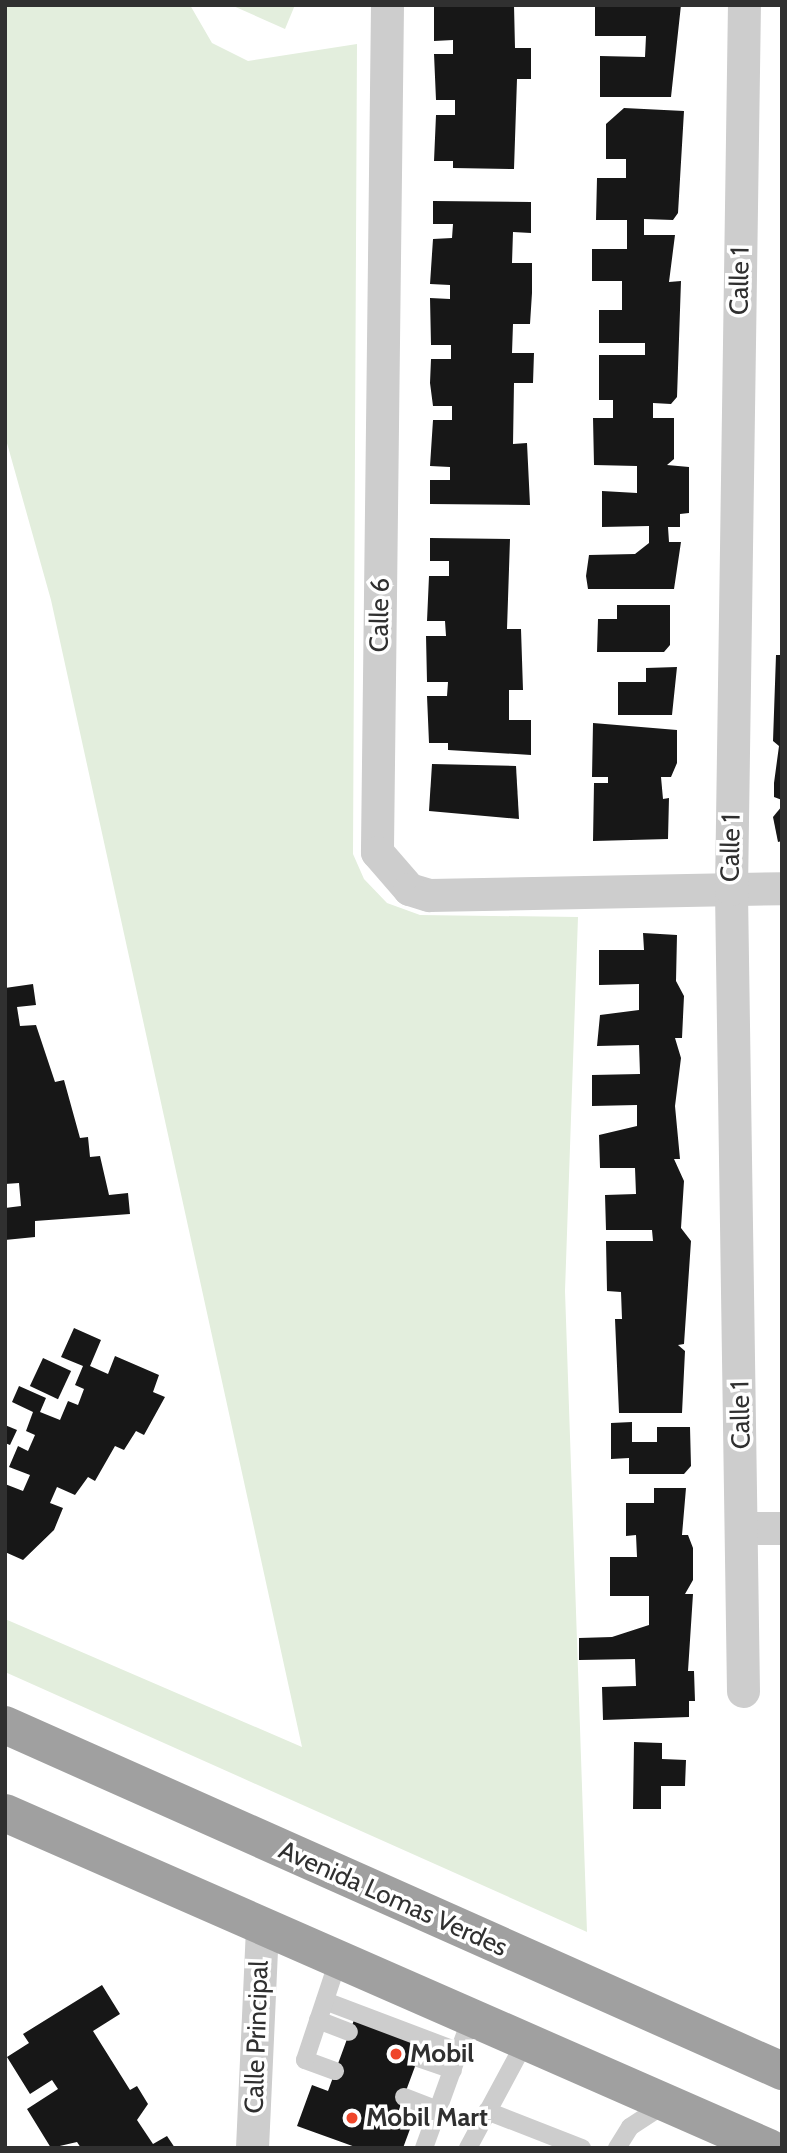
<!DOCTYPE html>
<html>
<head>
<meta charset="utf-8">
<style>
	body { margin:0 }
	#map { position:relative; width:787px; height:2153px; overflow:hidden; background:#fff; font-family:Cabin,sans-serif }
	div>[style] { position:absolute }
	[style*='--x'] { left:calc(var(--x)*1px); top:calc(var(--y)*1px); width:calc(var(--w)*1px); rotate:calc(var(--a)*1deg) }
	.green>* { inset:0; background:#e3eedd }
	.building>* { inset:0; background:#171717; transform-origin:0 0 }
	.service>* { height:18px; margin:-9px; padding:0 9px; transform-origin:9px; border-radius:9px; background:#cdcdcd }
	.minor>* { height:33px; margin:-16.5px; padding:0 16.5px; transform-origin:16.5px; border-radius:16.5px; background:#cdcdcd }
	.trunk>* { height:38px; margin:-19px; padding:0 19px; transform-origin:19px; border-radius:19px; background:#a0a0a0 }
	.dots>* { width:19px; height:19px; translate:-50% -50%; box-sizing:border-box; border:4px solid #fff; border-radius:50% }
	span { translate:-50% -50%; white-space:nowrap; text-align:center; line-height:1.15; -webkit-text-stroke:7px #fff; paint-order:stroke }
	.street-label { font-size:26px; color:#303030 }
	.poi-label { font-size:26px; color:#303030; font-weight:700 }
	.left { translate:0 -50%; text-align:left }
	.frame { position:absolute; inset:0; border:7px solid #303030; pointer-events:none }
</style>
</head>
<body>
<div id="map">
	<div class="green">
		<i style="clip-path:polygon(5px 5px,190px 5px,212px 43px,248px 61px,357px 44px,353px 854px,364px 879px,387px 903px,420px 915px,578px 917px,565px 1291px,587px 1932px,5px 1672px,5px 1619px,302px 1747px,51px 600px,5px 436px)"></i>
		<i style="clip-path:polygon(231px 5px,295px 5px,285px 29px)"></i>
	</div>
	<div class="building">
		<i style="clip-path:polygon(434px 5px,514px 5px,515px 48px,531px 48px,531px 79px,517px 79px,514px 169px,453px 168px,453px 161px,434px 161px,436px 115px,455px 115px,455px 100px,436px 100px,434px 54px,453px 54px,453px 40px,434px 41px)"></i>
		<i style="clip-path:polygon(595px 5px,681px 5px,671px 97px,600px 97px,600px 56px,645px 57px,646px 36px,595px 36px)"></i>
		<i style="clip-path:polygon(624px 108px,684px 111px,678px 213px,673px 220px,644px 219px,644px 235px,675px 235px,669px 282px,681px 281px,677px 397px,671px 404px,653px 403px,653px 418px,674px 418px,674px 459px,667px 465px,689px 467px,689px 513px,680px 514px,680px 527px,668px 527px,669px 542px,681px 542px,674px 589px,588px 589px,586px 576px,589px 555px,635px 554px,649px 543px,649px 526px,602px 527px,602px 491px,637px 493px,637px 466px,594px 465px,593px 418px,613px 418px,613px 400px,599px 400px,599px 355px,645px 355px,645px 343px,599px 343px,599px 310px,622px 310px,622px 281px,592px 281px,592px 249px,627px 249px,627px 220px,596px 220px,597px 178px,626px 178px,626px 159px,606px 159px,606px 124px)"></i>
		<i style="clip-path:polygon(433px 201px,531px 202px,531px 233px,513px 232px,512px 263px,532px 263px,532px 293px,530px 324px,513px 324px,512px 353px,534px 353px,533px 383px,514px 383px,513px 444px,527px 443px,530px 505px,430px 504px,430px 480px,450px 480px,450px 467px,430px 466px,433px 420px,452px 420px,452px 406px,433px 406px,430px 383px,431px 359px,451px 359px,451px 345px,431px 345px,430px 298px,450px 299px,450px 285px,430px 284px,433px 239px,452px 238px,453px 224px,433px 224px)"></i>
		<i style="clip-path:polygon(430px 538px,510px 539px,507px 629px,521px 629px,523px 690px,509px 690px,509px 720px,531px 720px,531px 755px,448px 750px,448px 743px,429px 743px,427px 696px,447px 696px,448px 682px,427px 682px,426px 636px,446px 636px,445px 621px,427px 621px,429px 576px,449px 576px,449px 561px,430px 561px)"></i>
		<i style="clip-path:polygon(617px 605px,670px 605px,670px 645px,664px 652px,597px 652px,598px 619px,617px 619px)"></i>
		<i style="clip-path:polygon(776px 655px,782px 655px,782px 800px,774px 797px,774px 783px,779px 746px,773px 741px)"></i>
		<i style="clip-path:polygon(677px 667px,672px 715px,618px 715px,618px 682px,646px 682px,646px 668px)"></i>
		<i style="clip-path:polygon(593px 723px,677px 730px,677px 763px,671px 777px,661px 777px,663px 799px,669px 798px,668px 839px,593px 841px,594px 783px,608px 783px,608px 777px,592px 777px)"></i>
		<i style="clip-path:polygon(432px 764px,516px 766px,519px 819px,429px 811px)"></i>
		<i style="clip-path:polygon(782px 806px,782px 841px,778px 842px,773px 817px)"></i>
		<i style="clip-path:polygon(643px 933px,677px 935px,676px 981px,684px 996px,682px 1038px,675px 1038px,681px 1058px,675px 1106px,680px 1159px,674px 1159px,684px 1181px,681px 1228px,691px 1241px,684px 1344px,678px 1345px,685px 1351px,682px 1413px,619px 1413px,615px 1319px,622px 1319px,621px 1292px,607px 1291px,606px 1241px,653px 1241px,652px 1230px,606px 1230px,605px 1195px,636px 1194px,635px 1168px,600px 1168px,599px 1135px,637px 1126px,637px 1105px,592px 1106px,592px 1075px,640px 1074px,639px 1045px,597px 1046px,600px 1015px,639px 1010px,639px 984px,599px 985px,599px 950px,644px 950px)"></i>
		<i style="clip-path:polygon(33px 984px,36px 1005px,17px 1007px,20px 1026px,36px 1025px,55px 1082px,64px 1080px,80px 1138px,88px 1137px,90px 1157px,100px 1156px,109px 1195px,128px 1193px,130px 1214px,35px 1221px,35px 1237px,5px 1240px,5px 1208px,21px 1206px,19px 1183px,5px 1184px,5px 988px)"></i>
		<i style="clip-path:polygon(74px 1328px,101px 1340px,90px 1366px,108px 1374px,115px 1356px,159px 1375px,153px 1392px,165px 1397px,144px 1435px,136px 1431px,124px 1450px,115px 1446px,95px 1481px,88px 1477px,75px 1495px,57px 1487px,50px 1503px,63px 1508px,54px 1530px,23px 1560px,5px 1552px,5px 1484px,23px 1491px,30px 1475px,9px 1467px,18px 1446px,28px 1451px,35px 1435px,26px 1431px,33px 1412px,12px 1402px,19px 1386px,46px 1398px,40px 1412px,60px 1420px,68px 1401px,78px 1405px,84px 1389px,75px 1385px,83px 1366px,61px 1357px)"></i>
		<i style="left:43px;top:1358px;width:31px;height:31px;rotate:25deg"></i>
		<i style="clip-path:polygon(632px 1422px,632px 1442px,657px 1442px,657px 1427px,690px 1427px,691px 1466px,684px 1474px,629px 1474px,629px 1458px,611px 1459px,611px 1423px)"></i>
		<i style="clip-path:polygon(5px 1425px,17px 1430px,10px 1445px,5px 1443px)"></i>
		<i style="clip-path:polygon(654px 1488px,686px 1488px,682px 1535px,688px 1535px,693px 1548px,693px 1580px,685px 1594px,693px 1594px,688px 1671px,694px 1671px,695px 1701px,689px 1701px,689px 1717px,603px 1720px,602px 1687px,636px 1686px,635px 1659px,579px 1660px,579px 1638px,612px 1637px,649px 1625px,649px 1596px,610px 1596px,610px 1557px,637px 1557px,636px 1535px,626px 1536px,626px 1503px,654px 1503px)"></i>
		<i style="clip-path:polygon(634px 1742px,662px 1743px,662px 1759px,686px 1760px,685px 1786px,661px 1786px,661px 1809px,633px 1809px)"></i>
		<i style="clip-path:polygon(102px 1985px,120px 2014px,93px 2031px,130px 2090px,137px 2086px,148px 2104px,137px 2120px,153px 2144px,167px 2136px,175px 2148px,81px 2148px,77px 2142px,51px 2148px,27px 2109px,58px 2089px,52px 2080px,30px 2094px,7px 2057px,29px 2043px,23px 2034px)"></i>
		<i style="clip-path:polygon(354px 2020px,423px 2045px,397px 2115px,413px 2121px,403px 2148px,358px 2148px,297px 2126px,312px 2085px,328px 2091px)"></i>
	</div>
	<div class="service">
		<i style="--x:325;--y:2001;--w:144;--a:20.7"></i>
		<i style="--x:318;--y:2020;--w:33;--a:21"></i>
		<i style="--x:418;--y:2058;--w:37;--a:19"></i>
		<i style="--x:335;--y:2071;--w:32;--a:-160"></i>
		<i style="--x:305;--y:2060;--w:104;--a:-71.6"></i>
		<i style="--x:404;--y:2097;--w:36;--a:21"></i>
		<i style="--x:487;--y:2111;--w:102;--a:21.3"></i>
		<i style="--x:424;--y:2148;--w:138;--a:-70.1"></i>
		<i style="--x:468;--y:2148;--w:120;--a:-61.7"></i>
		<i style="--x:617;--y:2148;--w:25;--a:-58"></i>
		<i style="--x:630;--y:2127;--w:42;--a:-33.3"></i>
	</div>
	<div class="minor">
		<i style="--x:387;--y:5;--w:847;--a:90.68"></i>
		<i style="--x:377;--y:852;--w:49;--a:49.1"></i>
		<i style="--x:409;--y:889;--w:21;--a:17"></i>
		<i style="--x:429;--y:895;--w:353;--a:-1.1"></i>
		<i style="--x:743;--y:1528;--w:39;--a:0"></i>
		<i style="--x:743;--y:1691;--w:802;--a:-90.86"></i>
		<i style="--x:731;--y:889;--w:884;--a:-89.16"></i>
		<i style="--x:252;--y:2148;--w:221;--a:-87.4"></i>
	</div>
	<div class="trunk">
		<i style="--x:5;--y:1725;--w:851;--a:24"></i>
		<i style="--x:5;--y:1813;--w:834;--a:23.68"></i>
	</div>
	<div class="dots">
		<i style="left:396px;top:2054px;background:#ef462a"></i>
		<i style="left:352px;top:2118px;background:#ef462a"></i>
	</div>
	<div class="street-label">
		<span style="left:740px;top:281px;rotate:-89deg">Calle 1</span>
		<span style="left:380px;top:615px;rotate:-89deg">Calle 6</span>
		<span style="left:731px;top:848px;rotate:-89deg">Calle 1</span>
		<span style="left:741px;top:1415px;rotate:-91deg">Calle 1</span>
		<span style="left:393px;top:1899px;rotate:24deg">Avenida Lomas Verdes</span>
		<span style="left:257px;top:2037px;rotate:-88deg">Calle Principal</span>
	</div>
	<div class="poi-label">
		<span class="left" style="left:410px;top:2054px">Mobil</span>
		<span class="left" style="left:366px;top:2118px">Mobil Mart</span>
	</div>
	<div class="frame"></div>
</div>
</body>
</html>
